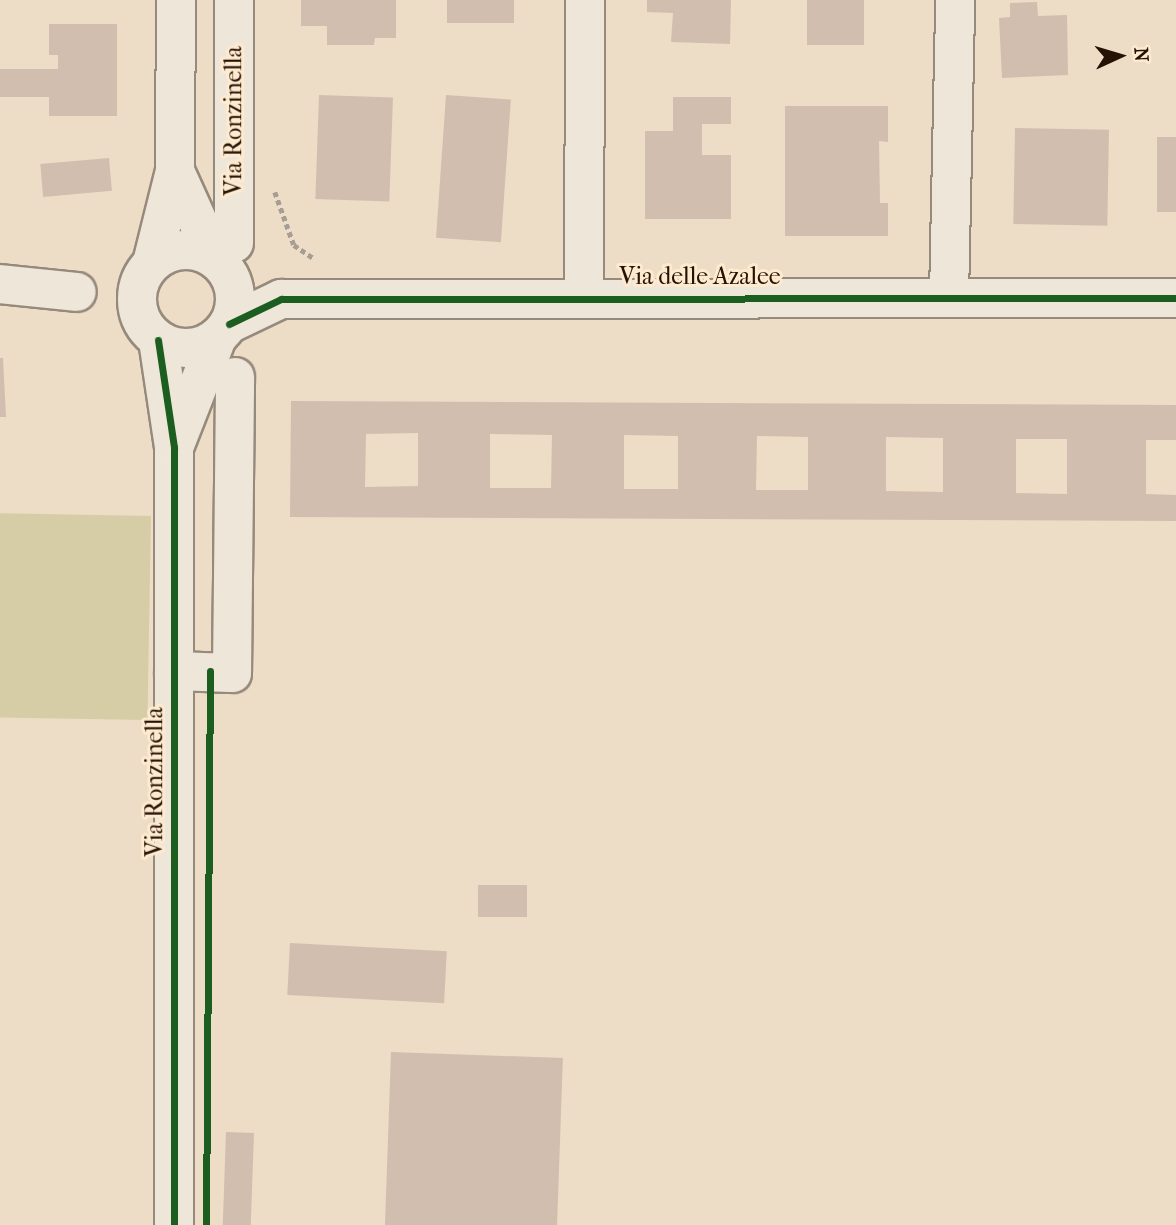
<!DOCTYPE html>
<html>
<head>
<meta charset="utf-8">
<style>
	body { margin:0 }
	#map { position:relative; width:1176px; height:1225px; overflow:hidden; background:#eddcc6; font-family:"IM FELL French Canon",serif }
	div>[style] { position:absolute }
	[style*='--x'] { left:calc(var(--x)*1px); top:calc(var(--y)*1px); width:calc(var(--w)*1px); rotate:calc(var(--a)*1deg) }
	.green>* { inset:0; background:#d6cda6; transform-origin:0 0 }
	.building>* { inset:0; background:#d2beae; transform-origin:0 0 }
	.path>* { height:4.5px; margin-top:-2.25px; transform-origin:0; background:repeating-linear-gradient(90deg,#a69e95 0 5px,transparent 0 8.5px) }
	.roads { filter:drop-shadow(2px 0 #968a7c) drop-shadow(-2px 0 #968a7c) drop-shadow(0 2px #968a7c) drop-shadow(0 -2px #968a7c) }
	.street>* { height:38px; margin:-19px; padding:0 19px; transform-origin:19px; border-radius:19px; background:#efe6da }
	.secondary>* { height:38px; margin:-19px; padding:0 19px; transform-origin:19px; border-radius:19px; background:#efe6da }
	.secondary>.ring { margin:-19px; padding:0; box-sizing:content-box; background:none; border:38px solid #efe6da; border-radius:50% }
	.cycleway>* { height:7px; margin:-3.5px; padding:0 3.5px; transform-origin:3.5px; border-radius:3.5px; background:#1b5e20 }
	span { translate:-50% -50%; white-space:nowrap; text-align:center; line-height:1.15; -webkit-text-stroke:6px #feeacf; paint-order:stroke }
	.street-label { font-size:24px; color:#261205 }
	.north { position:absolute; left:1085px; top:21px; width:70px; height:70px; -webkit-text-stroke:5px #feeacf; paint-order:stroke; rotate:86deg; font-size:19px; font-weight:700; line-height:28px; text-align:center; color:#261205 }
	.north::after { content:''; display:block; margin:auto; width:24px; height:32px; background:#261205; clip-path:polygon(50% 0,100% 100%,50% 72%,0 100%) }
</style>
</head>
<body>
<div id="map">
	<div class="green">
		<i style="left:151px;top:516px;width:204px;height:151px;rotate:91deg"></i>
	</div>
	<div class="building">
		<i style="clip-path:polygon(301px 0,396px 0,396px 38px,375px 38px,374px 45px,327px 45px,327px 26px,301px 26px)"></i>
		<i style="left:447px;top:0;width:67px;height:23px"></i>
		<i style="clip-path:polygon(647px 0,731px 0,730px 44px,671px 42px,673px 13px,647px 12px)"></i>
		<i style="left:807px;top:0;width:57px;height:45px"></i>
		<i style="clip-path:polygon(1037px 2px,1038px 16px,1067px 15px,1068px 75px,1002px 78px,999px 18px,1010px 17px,1010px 3px)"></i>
		<i style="clip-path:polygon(49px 24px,117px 24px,117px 116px,49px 116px,49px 97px,0 97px,0 69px,58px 69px,58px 55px,49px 55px)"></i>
		<i style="left:319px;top:95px;width:74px;height:104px;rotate:2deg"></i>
		<i style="left:446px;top:95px;width:65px;height:143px;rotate:4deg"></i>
		<i style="clip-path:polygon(673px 97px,731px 97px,731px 124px,702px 124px,702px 155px,731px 155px,731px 219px,645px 219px,645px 131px,673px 131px)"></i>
		<i style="clip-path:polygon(785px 106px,888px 106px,888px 142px,879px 141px,880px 203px,888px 203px,888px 236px,785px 236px)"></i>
		<i style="left:1015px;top:128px;width:94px;height:96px;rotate:1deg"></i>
		<i style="left:1176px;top:137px;width:75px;height:19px;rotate:90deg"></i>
		<i style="left:109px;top:158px;width:33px;height:69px;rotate:85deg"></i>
		<i style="clip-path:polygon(0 358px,3px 358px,6px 417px,0 417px)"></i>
		<i style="clip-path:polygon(evenodd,291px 401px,1176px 405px,1176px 440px,1146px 440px,1146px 494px,1176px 495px,1176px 521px,290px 517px,291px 401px,418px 433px,418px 486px,365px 487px,366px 434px,418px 433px,291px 401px,490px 434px,552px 435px,551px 488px,490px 488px,490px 434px,291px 401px,624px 435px,678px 436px,678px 489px,624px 489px,624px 435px,291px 401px,757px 436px,808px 437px,808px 490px,756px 490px,757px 436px,291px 401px,886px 437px,943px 438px,943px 492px,886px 491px,886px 437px,291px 401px,1016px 439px,1067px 439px,1067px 494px,1016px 493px,1016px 439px)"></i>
		<i style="left:478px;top:885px;width:49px;height:32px"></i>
		<i style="left:290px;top:943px;width:157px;height:52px;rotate:3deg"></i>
		<i style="left:391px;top:1052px;width:172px;height:173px;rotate:2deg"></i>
		<i style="left:226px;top:1132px;width:28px;height:93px;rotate:2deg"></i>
	</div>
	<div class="path">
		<i style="--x:275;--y:192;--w:56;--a:70.3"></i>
		<i style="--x:294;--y:245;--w:25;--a:34"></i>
	</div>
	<div class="roads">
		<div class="street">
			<i style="--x:234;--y:243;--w:243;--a:-90"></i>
			<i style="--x:0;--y:284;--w:77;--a:5.9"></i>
			<i style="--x:584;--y:296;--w:296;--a:-89.8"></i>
			<i style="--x:949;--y:297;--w:297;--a:-88.8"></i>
			<i style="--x:174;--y:671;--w:58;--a:2"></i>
			<i style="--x:232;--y:673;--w:296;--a:-89.4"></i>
		</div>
		<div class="secondary">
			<i style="--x:175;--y:171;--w:97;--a:65.6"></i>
			<i class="ring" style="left:137px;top:250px;width:60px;height:60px"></i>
			<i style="--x:152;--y:263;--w:95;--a:-76"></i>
			<i style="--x:175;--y:171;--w:171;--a:-89.7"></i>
			<i style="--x:229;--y:324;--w:58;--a:-25.7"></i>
			<i style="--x:281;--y:299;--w:895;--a:-0.06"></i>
			<i style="--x:158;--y:340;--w:108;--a:81.5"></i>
			<i style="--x:174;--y:447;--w:778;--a:90"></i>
			<i style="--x:175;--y:445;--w:115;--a:-68.6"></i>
		</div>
	</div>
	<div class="cycleway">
		<i style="--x:229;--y:324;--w:58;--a:-25.7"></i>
		<i style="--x:281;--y:299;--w:895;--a:-0.06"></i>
		<i style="--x:158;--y:340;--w:108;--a:81.5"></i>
		<i style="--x:174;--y:447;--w:778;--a:90"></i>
		<i style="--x:206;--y:1225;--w:554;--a:-89.59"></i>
	</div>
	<div class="street-label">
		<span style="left:234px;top:121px;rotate:-90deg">Via Ronzinella</span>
		<span style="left:700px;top:277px">Via delle Azalee</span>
		<span style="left:155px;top:782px;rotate:-90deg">Via Ronzinella</span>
	</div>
	<div class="north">N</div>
</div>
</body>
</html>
